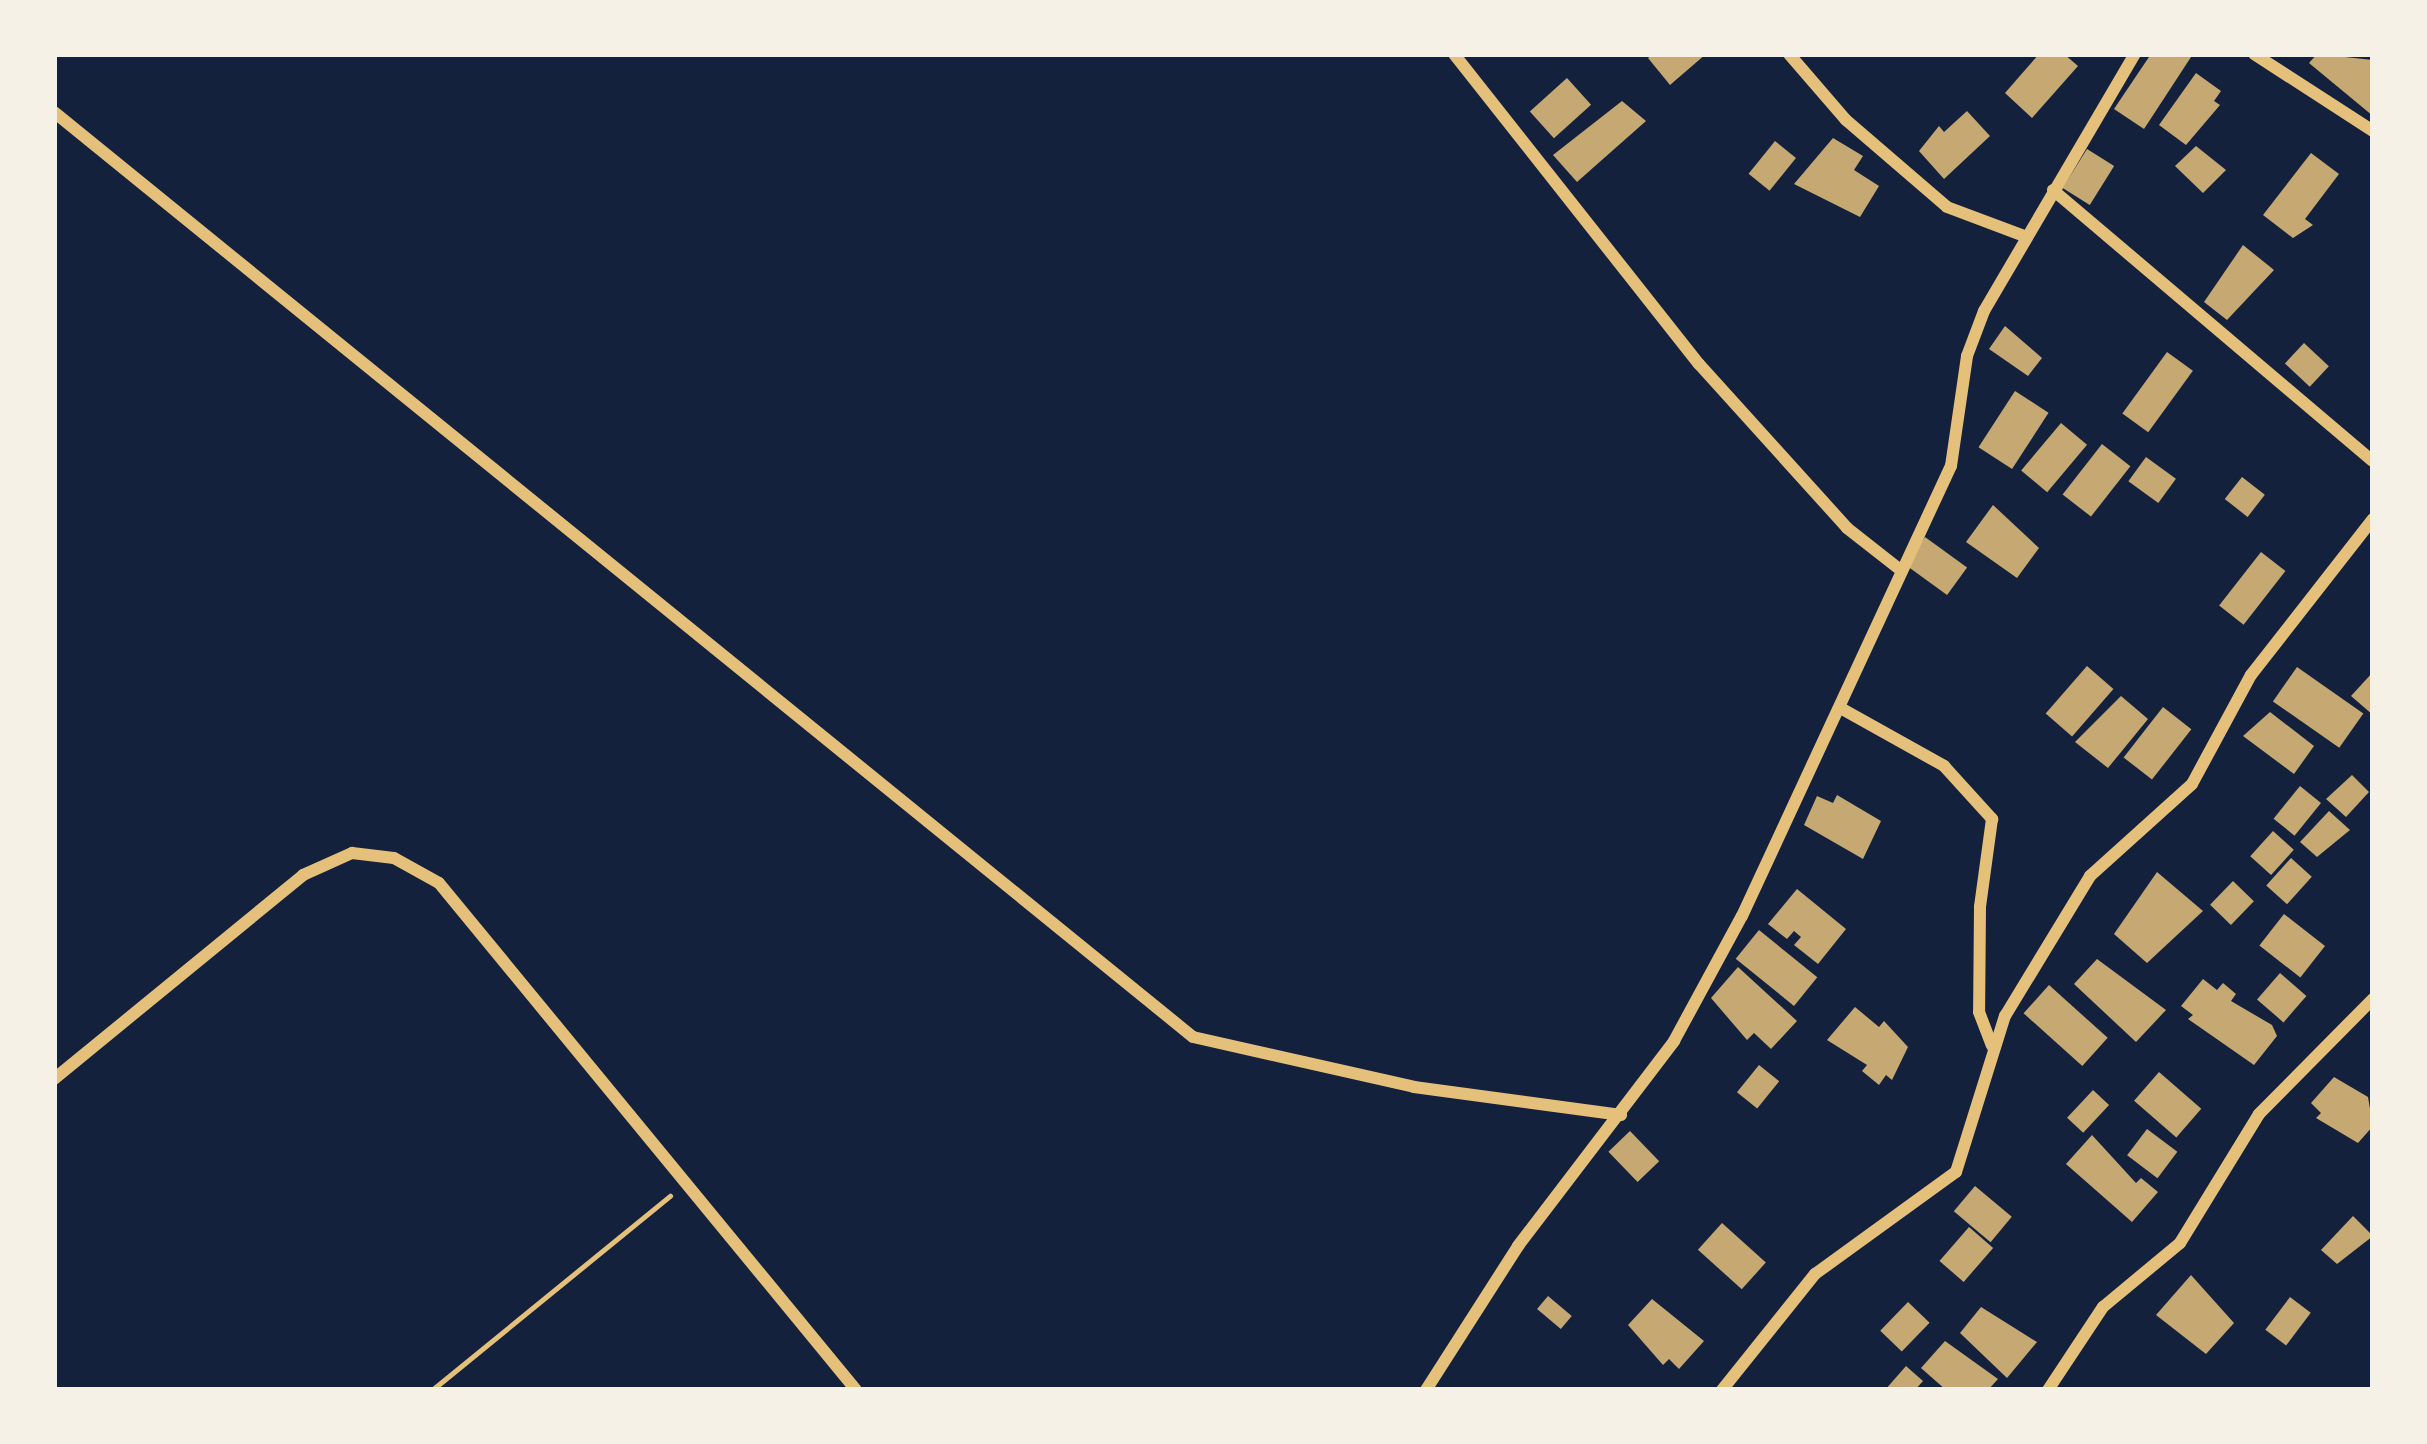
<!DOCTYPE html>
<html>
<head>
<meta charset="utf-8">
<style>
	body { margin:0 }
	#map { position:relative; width:2427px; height:1444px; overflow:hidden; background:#14213d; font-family:"Roboto Condensed",sans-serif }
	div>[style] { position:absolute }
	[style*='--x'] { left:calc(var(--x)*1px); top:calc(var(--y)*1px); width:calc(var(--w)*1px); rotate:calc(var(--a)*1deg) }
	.building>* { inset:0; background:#c6a872; transform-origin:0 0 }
	.path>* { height:4.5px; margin:-2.25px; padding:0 2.25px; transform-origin:2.25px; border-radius:2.25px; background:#e5c07b }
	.minor>* { height:12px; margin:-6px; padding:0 6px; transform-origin:6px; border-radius:6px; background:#e5c07b }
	span { translate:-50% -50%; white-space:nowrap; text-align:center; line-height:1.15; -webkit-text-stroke:12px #f6f1e7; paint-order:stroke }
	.frame { position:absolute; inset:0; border:57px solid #f6f1e7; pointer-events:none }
</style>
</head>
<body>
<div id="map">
	<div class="building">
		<i style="clip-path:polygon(1653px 54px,1706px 54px,1670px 85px,1648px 58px)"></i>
		<i style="clip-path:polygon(2039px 54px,2064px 54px,2078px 66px,2032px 118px,2005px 93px)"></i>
		<i style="clip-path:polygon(2151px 54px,2193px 54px,2144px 129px,2114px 109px)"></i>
		<i style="clip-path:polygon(2317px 54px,2373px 60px,2373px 116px,2309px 63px)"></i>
		<i style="clip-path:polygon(2196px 73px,2221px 91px,2214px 101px,2220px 105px,2186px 145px,2159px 125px)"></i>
		<i style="left:1567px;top:78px;width:36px;height:50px;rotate:48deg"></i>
		<i style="clip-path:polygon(1622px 101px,1646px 121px,1577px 182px,1553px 155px)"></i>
		<i style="clip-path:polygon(1967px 111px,1990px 136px,1944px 179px,1919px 151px,1939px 126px,1944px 132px)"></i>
		<i style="clip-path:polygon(1833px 138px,1863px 156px,1854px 170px,1879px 186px,1860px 217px,1794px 184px)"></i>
		<i style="left:1775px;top:141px;width:27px;height:42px;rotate:39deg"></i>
		<i style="clip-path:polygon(2196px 146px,2226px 170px,2203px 193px,2175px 166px)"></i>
		<i style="left:2087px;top:149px;width:32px;height:46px;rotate:32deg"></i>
		<i style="clip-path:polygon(2311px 153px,2339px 174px,2305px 219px,2313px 225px,2293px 238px,2263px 215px)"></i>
		<i style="clip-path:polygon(2243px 245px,2274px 270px,2227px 320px,2204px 302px)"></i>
		<i style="clip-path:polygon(2005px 326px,2042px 358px,2028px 376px,1989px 349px)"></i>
		<i style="left:2304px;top:343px;width:34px;height:28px;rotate:43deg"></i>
		<i style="left:2167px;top:352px;width:32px;height:76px;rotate:36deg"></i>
		<i style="left:2015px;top:391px;width:40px;height:67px;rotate:33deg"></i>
		<i style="left:2061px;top:423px;width:34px;height:62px;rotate:40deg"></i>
		<i style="left:2102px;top:444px;width:36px;height:64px;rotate:38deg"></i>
		<i style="left:2146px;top:457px;width:37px;height:30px;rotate:36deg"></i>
		<i style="left:2242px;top:477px;width:29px;height:28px;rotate:38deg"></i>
		<i style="clip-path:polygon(1993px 505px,2039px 548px,2017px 578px,1966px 542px)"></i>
		<i style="left:1925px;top:537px;width:52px;height:34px;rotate:36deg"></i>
		<i style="left:2261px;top:552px;width:31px;height:68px;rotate:38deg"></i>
		<i style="left:2087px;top:666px;width:35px;height:63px;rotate:41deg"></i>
		<i style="left:2297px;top:667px;width:81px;height:42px;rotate:35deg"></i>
		<i style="clip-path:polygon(2373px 672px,2373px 715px,2351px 696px)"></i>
		<i style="clip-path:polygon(2121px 696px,2148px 719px,2108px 768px,2075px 742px)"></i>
		<i style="left:2163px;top:707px;width:36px;height:64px;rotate:38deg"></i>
		<i style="clip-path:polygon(2270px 712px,2314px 746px,2294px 774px,2243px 736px)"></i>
		<i style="clip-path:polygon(2352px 775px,2369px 792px,2346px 817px,2326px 799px)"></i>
		<i style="left:2300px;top:786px;width:27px;height:42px;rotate:39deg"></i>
		<i style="clip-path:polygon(1837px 795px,1881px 821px,1863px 859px,1804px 825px,1817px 796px,1833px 803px)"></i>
		<i style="clip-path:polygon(2329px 811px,2350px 830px,2317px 857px,2300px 842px)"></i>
		<i style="left:2273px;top:831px;width:28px;height:34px;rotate:42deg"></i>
		<i style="left:2291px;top:858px;width:28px;height:37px;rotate:42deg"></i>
		<i style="clip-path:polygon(2157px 872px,2203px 911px,2147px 963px,2114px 934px)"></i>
		<i style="left:2233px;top:881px;width:29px;height:33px;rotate:44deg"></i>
		<i style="clip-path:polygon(1797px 889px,1846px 929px,1818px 964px,1794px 945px,1801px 937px,1794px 931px,1787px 939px,1768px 924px)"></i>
		<i style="left:2284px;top:914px;width:52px;height:40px;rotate:38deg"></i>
		<i style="left:1759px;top:930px;width:75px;height:37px;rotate:39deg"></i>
		<i style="clip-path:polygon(2097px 959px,2166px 1010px,2136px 1042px,2074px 984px)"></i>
		<i style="clip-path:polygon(1738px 967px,1797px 1021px,1771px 1049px,1754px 1033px,1747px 1040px,1711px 998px)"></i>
		<i style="left:2280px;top:973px;width:35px;height:35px;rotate:41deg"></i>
		<i style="clip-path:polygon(2203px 979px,2217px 990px,2223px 983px,2236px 994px,2231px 1001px,2272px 1025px,2277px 1036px,2254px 1065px,2188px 1019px,2193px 1015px,2181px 1006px)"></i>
		<i style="left:2049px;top:985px;width:79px;height:38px;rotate:42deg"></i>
		<i style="clip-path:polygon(1855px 1007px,1879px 1027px,1884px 1021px,1908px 1047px,1892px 1080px,1886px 1075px,1879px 1085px,1862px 1071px,1867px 1065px,1827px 1040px)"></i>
		<i style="left:1759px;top:1065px;width:26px;height:35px;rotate:39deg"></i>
		<i style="left:2159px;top:1072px;width:56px;height:38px;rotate:41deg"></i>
		<i style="clip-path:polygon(2334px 1077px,2368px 1097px,2373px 1126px,2358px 1143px,2316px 1118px,2321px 1113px,2311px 1103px)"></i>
		<i style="left:2093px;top:1090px;width:22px;height:38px;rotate:43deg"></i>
		<i style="left:2147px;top:1129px;width:38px;height:33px;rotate:37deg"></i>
		<i style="left:1630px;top:1131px;width:42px;height:30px;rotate:46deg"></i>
		<i style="clip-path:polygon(2092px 1135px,2136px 1183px,2141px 1178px,2158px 1192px,2132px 1222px,2066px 1164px)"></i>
		<i style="left:1975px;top:1186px;width:48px;height:33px;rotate:40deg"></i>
		<i style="clip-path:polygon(2353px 1216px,2373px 1236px,2337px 1264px,2321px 1250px)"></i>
		<i style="left:1722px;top:1223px;width:59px;height:36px;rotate:42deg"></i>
		<i style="left:1969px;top:1227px;width:32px;height:45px;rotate:41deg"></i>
		<i style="clip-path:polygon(2191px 1275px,2234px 1323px,2206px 1354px,2156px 1315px)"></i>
		<i style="left:1548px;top:1296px;width:31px;height:17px;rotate:40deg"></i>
		<i style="left:2290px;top:1297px;width:26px;height:41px;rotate:37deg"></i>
		<i style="clip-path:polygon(1652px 1299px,1704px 1341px,1679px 1369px,1669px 1359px,1663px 1365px,1628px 1325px)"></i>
		<i style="left:1908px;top:1302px;width:30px;height:40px;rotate:44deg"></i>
		<i style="clip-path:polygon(1981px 1307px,2037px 1342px,2007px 1378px,1960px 1333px)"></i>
		<i style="clip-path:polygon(1945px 1341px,1998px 1379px,1988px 1390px,1946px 1390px,1921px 1368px)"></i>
		<i style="clip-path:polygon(1906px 1366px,1923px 1381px,1915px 1390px,1885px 1390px)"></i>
	</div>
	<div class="path">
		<i style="--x:432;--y:1390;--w:307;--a:-39.2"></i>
	</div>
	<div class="minor">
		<i style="--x:1454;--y:54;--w:395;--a:51.7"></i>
		<i style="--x:1699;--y:364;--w:221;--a:47.9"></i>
		<i style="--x:1847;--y:528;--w:65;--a:38.1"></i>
		<i style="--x:1789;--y:54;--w:87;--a:49.2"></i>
		<i style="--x:1846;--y:120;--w:133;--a:40.7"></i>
		<i style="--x:1947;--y:207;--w:85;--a:20.6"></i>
		<i style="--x:2254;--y:54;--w:142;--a:32.9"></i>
		<i style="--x:54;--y:112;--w:1467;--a:39.08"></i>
		<i style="--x:1193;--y:1037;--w:227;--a:12.7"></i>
		<i style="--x:1414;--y:1087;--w:209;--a:7.7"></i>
		<i style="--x:2053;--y:190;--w:419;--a:40.3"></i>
		<i style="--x:1844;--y:710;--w:115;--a:29.2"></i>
		<i style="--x:1944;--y:766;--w:72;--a:47.8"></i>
		<i style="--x:1992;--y:819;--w:89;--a:97.8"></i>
		<i style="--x:1980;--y:907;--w:105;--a:90.5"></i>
		<i style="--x:1979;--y:1012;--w:36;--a:69"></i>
		<i style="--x:54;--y:1079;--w:322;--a:-39.3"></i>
		<i style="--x:303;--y:875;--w:54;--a:-24.2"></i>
		<i style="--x:352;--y:853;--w:42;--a:6.8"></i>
		<i style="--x:394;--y:858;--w:51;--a:29.1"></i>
		<i style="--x:439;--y:883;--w:656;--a:50.56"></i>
		<i style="--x:1426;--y:1390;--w:171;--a:-57.4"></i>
		<i style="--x:1518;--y:1246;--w:258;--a:-52.7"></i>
		<i style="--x:1674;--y:1041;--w:142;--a:-61.5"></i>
		<i style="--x:1742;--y:916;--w:496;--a:-65.1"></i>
		<i style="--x:1951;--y:466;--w:111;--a:-81.7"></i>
		<i style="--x:1967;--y:356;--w:48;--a:-69.3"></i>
		<i style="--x:1984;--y:311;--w:298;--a:-59.6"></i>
		<i style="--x:1722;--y:1390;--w:149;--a:-51.3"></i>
		<i style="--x:1815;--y:1274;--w:174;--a:-35.9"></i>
		<i style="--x:1956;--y:1172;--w:164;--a:-72.6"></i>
		<i style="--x:2005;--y:1016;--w:164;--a:-58.7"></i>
		<i style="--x:2090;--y:876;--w:137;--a:-42"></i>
		<i style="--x:2192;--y:784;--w:124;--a:-61.6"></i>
		<i style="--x:2251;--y:675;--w:198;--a:-52"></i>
		<i style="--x:2048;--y:1390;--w:100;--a:-56.5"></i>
		<i style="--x:2103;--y:1307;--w:100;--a:-39.7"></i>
		<i style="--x:2180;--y:1243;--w:151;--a:-58.5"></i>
		<i style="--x:2259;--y:1114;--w:162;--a:-45.3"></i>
	</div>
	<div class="frame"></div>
</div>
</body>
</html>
